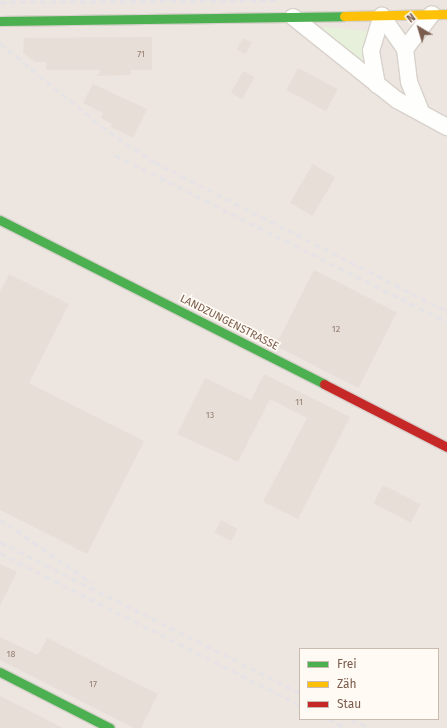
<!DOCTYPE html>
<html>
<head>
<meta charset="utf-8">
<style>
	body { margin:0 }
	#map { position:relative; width:447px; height:728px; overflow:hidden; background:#f9f5f0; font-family:"Fira Sans",sans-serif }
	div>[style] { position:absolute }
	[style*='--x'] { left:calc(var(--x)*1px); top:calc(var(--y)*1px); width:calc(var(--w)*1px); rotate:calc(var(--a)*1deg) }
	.industrial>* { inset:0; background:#ede5e0 }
	.green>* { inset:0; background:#e7f0db }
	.building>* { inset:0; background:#e6ded7; transform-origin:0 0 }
	.roads { filter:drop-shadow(1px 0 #d7d1cb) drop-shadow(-1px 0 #d7d1cb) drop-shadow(0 1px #d7d1cb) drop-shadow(0 -1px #d7d1cb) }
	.street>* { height:16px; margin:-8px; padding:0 8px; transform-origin:8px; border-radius:8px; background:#fefefd }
	.fast>* { height:9px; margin:-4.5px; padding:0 4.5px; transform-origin:4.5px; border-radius:4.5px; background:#4caf50 }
	.slow>* { height:9px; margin:-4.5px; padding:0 4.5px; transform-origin:4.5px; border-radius:4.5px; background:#ffc107 }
	.jam>* { height:9px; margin:-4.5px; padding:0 4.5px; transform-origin:4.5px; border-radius:4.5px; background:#c62828 }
	.rail>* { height:3px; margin-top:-1.5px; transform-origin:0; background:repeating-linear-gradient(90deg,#e6e3e7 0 6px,transparent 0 10px) }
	span { translate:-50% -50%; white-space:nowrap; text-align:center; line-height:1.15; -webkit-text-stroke:3.5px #fffaf3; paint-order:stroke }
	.number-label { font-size:9px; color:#977e72 }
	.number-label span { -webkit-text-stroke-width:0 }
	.street-label { font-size:11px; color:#7a5c4d }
	.legend { position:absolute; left:299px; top:648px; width:140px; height:72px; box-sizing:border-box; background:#fffaf3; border:1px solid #cabbb1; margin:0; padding:5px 7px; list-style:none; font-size:12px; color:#7a5c4d }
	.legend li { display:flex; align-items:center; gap:8px; height:20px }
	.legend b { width:20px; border:1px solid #cabbb1 }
	.north { position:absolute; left:399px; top:8px; width:40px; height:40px; -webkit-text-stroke:3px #fffaf3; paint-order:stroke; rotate:322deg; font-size:11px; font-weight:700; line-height:16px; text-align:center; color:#7a5c4d }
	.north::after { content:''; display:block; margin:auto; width:14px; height:18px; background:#7a5c4d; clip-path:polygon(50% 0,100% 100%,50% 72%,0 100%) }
</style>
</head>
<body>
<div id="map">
	<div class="industrial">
		<i style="clip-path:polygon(evenodd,0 0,447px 0,447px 728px,0 728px,0 0,300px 649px,438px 649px,438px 719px,300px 719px,300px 649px)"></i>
	</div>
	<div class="green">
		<i style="clip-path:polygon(324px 27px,370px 31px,367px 66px,323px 30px)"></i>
	</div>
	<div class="building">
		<i style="clip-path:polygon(152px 37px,152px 70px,131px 70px,131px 75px,97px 76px,101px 70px,46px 70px,46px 62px,35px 62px,23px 53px,24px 38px)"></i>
		<i style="left:243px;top:38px;width:10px;height:13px;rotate:29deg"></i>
		<i style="left:298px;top:68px;width:45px;height:25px;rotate:28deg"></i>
		<i style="left:243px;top:71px;width:13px;height:25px;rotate:29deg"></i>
		<i style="clip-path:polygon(93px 84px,147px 109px,133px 138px,111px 127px,112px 124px,101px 118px,103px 113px,83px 103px)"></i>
		<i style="left:313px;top:164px;width:26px;height:45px;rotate:31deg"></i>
		<i style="left:314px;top:270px;width:93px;height:85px;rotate:27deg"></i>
		<i style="clip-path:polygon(9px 274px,69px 304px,29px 383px,144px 441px,87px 554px,0 510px,0 292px)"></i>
		<i style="clip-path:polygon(264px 374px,350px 417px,298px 519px,263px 502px,307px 418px,270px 399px,238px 462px,177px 434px,205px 378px,251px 400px)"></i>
		<i style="left:383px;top:485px;width:42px;height:21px;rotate:27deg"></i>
		<i style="left:221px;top:520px;width:19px;height:14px;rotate:28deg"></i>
		<i style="clip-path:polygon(0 564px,17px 572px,0 606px)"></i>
		<i style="clip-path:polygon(0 637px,38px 655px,47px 638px,158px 694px,141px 728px,134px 728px,0 660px)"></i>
		<i style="clip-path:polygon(0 696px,63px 728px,0 728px)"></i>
	</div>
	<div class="roads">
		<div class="street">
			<i style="--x:382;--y:16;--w:40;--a:55.1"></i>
			<i style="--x:405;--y:49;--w:33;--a:83"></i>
			<i style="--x:409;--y:82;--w:31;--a:68"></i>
			<i style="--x:293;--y:17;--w:133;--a:38.6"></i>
			<i style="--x:397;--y:100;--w:57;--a:28.4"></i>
			<i style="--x:405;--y:49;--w:44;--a:-52.4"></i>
			<i style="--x:377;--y:85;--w:35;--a:-100"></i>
			<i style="--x:371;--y:51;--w:37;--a:-73"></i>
		</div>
		<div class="fast">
			<i style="--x:0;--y:21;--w:344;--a:-0.8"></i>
			<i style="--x:0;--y:220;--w:363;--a:26.8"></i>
			<i style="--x:0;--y:672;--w:123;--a:27"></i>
		</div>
		<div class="slow">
			<i style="--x:344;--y:16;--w:103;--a:-1.1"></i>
		</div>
		<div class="jam">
			<i style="--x:324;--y:384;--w:138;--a:27.1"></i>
		</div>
	</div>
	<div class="rail">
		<i style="--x:0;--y:2;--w:277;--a:-0.4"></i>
		<i style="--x:0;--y:43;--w:131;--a:39.4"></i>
		<i style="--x:101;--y:126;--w:64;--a:34.2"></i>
		<i style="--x:154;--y:162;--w:329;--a:27"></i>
		<i style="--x:115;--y:155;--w:372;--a:26.7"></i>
		<i style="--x:0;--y:519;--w:112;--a:34.8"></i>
		<i style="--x:0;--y:542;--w:336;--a:26.7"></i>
		<i style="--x:0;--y:553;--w:336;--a:26.9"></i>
		<i style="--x:328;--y:719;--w:20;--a:27"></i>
		<i style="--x:351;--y:719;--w:20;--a:27"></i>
	</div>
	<div class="number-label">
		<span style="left:141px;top:54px">71</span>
		<span style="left:336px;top:329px">12</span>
		<span style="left:299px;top:402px">11</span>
		<span style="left:210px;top:415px">13</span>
		<span style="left:11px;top:654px">18</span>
		<span style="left:93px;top:684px">17</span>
	</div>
	<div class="street-label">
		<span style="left:229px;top:323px;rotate:27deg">LANDZUNGENSTRASSE</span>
	</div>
	<ul class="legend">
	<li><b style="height:5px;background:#4caf50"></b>Frei</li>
	<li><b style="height:5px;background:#ffc107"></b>Zäh</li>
	<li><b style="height:5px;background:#c62828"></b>Stau</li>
	</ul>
	<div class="north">N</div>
</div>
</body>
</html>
